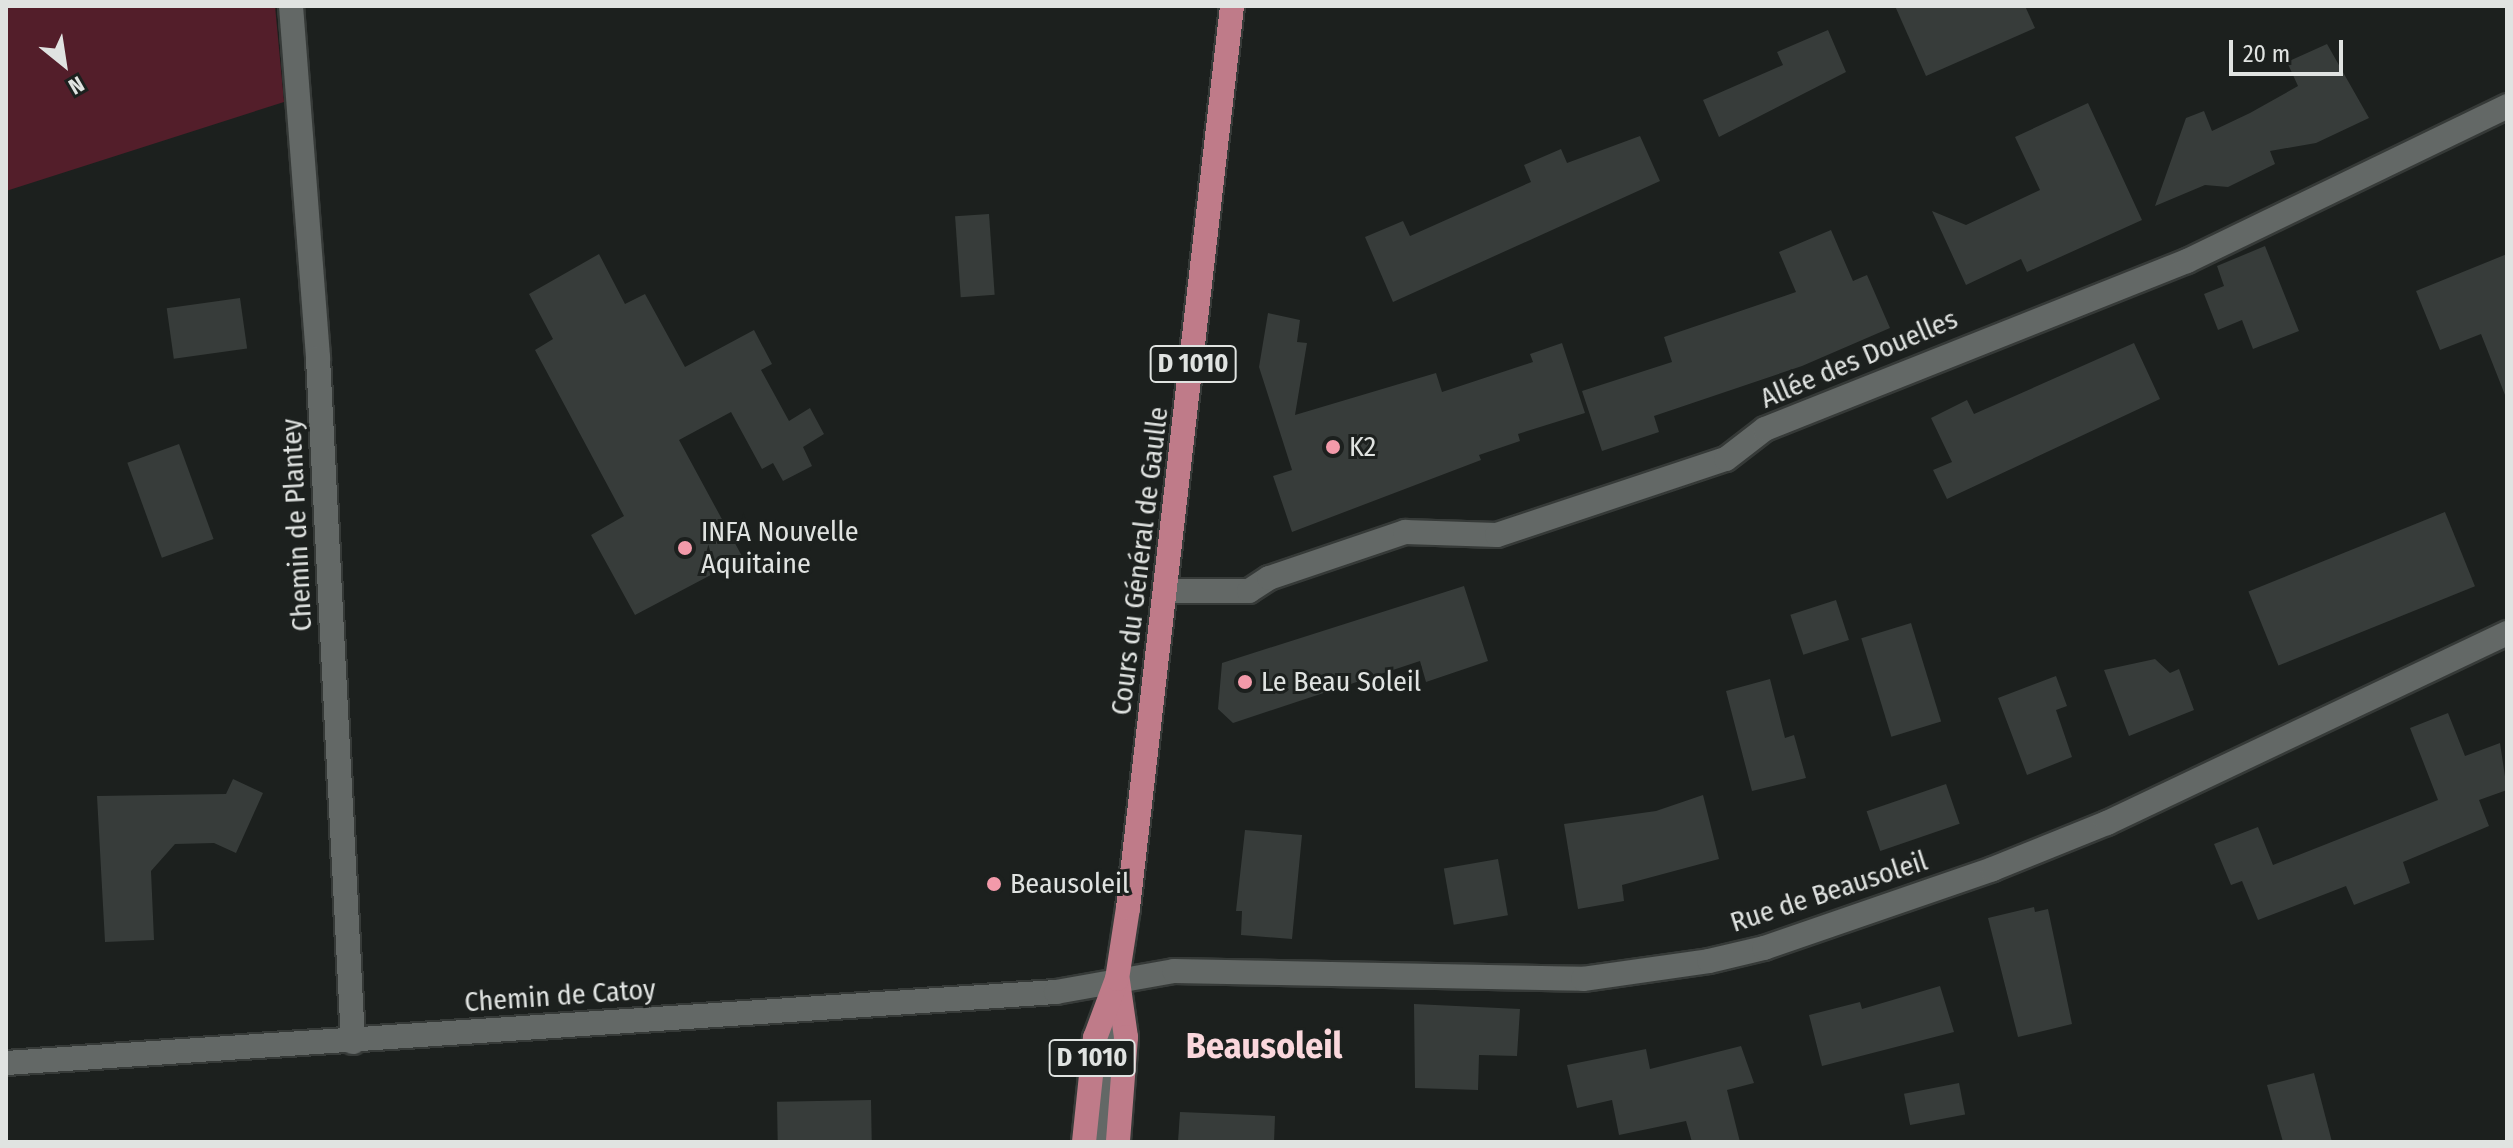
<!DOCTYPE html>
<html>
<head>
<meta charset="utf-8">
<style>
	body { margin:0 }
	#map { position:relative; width:2513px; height:1148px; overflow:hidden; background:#1c201e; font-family:"Fira Sans Condensed",sans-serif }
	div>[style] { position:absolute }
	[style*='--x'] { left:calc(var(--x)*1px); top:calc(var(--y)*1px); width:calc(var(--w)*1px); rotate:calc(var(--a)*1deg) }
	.green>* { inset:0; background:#531e2a }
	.building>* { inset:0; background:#373c3a; transform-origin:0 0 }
	.roads { filter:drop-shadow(2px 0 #363a38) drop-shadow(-2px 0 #363a38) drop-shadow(0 2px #363a38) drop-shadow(0 -2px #363a38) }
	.minor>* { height:24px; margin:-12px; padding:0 12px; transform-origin:12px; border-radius:12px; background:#636866 }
	.major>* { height:24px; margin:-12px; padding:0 12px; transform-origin:12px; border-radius:12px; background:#bf7b89 }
	.dots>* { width:22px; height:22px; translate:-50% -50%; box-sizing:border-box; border:4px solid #1c201e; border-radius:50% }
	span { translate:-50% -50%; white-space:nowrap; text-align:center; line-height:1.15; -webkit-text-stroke:6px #1c201e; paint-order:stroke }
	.shield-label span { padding:2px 6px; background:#1c201e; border:2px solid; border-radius:6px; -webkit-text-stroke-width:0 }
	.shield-label { font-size:26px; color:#e0e3e1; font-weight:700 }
	.street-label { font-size:28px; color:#e0e3e1 }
	.poi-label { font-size:28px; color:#e0e3e1 }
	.left { translate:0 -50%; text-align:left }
	.district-label { font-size:36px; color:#fad7dc; font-weight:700 }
	.frame { position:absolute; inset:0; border:8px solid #e0e3e1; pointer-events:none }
	.north { position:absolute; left:24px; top:24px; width:80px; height:80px; -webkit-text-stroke:6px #1c201e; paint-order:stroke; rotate:150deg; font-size:22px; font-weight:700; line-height:32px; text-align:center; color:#e0e3e1 }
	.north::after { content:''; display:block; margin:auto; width:28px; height:36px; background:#e0e3e1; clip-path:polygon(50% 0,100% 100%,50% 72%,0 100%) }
	.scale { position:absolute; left:2229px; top:40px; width:114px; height:36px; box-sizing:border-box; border:4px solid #e0e3e1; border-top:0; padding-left:10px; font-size:24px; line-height:28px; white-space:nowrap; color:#e0e3e1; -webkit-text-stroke:6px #1c201e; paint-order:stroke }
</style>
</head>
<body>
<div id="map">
	<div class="green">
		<i style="clip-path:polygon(6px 6px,275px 6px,284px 102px,6px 191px)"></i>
	</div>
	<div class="building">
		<i style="clip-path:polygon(1895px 6px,2025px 6px,2035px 28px,1926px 76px)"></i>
		<i style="clip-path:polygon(1828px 30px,1846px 72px,1719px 137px,1703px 100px,1783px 65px,1777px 52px)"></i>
		<i style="clip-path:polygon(2327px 44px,2369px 118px,2316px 143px,2270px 151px,2275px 164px,2228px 187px,2205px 185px,2155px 206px,2186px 118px,2204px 111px,2212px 131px,2250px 113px,2298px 86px,2287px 62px)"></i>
		<i style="clip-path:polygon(2088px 103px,2142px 220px,2027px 272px,2021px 259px,1966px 285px,1932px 211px,1966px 225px,2040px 190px,2015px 137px)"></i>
		<i style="clip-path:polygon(1640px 136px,1660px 181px,1393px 302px,1365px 237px,1403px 221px,1410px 236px,1531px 182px,1524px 165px,1561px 149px,1567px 163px)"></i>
		<i style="left:989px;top:214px;width:81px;height:34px;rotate:86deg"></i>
		<i style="clip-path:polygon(1831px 230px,1853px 281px,1867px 275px,1890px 328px,1802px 366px,1654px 416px,1659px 432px,1602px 451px,1582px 391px,1672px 362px,1664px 337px,1796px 292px,1779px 252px)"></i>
		<i style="clip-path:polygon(2265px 246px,2299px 331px,2253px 349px,2242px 320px,2218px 330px,2204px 294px,2224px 286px,2217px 266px)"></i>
		<i style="clip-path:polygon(599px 254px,625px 304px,645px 294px,685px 367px,754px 330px,772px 364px,761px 370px,789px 421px,810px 408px,824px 434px,803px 447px,812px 466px,783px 481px,773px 463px,762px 469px,731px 412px,679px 440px,743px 558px,635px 615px,591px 535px,624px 516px,535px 350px,553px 339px,529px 294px)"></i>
		<i style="clip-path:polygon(2507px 254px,2507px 395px,2505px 395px,2481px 334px,2440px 350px,2416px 291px)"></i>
		<i style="left:240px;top:298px;width:51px;height:74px;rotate:82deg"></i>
		<i style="clip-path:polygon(1268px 313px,1300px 320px,1297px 342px,1307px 343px,1295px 415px,1436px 373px,1442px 392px,1533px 362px,1530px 354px,1562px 343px,1585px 413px,1518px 434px,1520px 441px,1479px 455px,1481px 460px,1292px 532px,1273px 476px,1292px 470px,1259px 367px)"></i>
		<i style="clip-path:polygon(2134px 343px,2160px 399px,1947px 499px,1933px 470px,1952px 462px,1931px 418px,1967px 400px,1974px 414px)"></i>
		<i style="left:179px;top:444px;width:101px;height:55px;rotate:70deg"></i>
		<i style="left:2445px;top:512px;width:80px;height:212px;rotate:68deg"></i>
		<i style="clip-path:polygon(1464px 586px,1488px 661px,1426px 682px,1420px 661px,1233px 723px,1218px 709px,1222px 663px)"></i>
		<i style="left:1836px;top:600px;width:42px;height:48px;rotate:72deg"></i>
		<i style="left:1911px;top:623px;width:103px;height:52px;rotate:73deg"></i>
		<i style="clip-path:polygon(2155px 659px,2170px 673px,2179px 669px,2194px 710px,2129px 736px,2104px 670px)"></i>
		<i style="clip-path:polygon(2056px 676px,2067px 706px,2056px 710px,2072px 757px,2027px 775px,1998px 698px)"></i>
		<i style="clip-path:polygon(1770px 679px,1785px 738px,1794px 735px,1806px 778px,1752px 791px,1726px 691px)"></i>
		<i style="clip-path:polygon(2448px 713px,2465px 756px,2500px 743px,2507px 790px,2479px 800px,2489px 826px,2403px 862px,2410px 883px,2354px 905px,2346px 886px,2258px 920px,2242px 881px,2231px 885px,2214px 844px,2258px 827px,2273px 865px,2438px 800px,2410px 728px)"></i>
		<i style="clip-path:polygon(233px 779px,263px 793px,236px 853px,214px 843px,175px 844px,151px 871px,154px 940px,105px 942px,97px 796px,226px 794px)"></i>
		<i style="left:1946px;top:784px;width:42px;height:84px;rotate:71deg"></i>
		<i style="clip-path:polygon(1703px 795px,1719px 859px,1622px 885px,1624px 901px,1578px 909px,1564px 824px,1656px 811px)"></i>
		<i style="clip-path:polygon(1245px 830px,1302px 835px,1292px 939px,1241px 935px,1242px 911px,1236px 911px)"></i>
		<i style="left:1498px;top:859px;width:57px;height:55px;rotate:80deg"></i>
		<i style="clip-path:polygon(2034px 907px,2035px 912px,2048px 909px,2072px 1024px,2018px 1037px,1988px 918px)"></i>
		<i style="clip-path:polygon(1940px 986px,1954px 1032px,1822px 1066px,1809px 1015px,1860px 1002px,1862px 1009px)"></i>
		<i style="clip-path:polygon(1414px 1004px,1520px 1009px,1517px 1056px,1479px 1055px,1478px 1090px,1415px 1088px)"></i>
		<i style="clip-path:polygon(1741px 1046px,1754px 1083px,1727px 1090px,1740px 1142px,1692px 1142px,1686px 1121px,1619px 1135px,1612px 1100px,1577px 1108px,1567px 1065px,1646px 1049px,1650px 1069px)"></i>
		<i style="clip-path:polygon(2314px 1073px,2332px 1142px,2283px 1142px,2267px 1085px)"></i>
		<i style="left:1959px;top:1083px;width:32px;height:56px;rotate:79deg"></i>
		<i style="left:871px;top:1100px;width:42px;height:94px;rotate:89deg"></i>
		<i style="clip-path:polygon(1180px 1112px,1275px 1116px,1274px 1142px,1178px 1142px)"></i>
	</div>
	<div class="roads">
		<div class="minor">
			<i style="--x:291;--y:6;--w:353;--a:85.6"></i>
			<i style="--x:318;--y:358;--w:685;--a:87.07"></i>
			<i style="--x:1168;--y:591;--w:81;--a:0"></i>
			<i style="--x:1249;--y:591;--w:24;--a:-33"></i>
			<i style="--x:1269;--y:578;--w:144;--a:-18.7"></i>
			<i style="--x:1405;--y:532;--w:92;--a:1.9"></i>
			<i style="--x:1497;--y:535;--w:241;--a:-18.4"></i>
			<i style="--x:1726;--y:459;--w:49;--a:-37.6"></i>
			<i style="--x:1765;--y:429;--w:454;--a:-21.7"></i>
			<i style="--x:2187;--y:261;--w:356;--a:-25.8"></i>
			<i style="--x:6;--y:1063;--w:1052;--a:-3.87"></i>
			<i style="--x:1056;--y:992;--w:120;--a:-10.1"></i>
			<i style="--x:1174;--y:971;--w:409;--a:1.1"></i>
			<i style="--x:1583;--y:979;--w:127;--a:-8.1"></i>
			<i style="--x:1709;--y:961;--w:57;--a:-13.3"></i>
			<i style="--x:1764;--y:948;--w:242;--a:-19"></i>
			<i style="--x:1993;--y:869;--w:123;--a:-22"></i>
			<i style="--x:2107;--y:823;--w:443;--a:-25.4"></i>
			<i style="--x:1102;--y:1142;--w:146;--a:-84.9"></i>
		</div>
		<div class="major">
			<i style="--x:1118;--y:981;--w:57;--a:81.9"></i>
			<i style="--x:1126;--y:1037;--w:105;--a:94.4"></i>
			<i style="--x:1084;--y:1142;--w:105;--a:-84"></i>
			<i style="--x:1095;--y:1038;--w:63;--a:-69.6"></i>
			<i style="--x:1117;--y:979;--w:72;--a:-81.2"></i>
			<i style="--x:1128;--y:908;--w:908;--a:-83.42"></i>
		</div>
	</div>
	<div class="dots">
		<i style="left:1333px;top:447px;background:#f39aaa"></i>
		<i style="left:685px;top:548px;background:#f39aaa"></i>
		<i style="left:1245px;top:682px;background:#f39aaa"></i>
		<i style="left:994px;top:884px;background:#f39aaa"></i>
	</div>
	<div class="shield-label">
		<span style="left:1193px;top:364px">D 1010</span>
		<span style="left:1092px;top:1058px">D 1010</span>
	</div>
	<div class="street-label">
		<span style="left:1859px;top:359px;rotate:-23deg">Allée des Douelles</span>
		<span style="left:297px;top:525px;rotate:-93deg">Chemin de Plantey</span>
		<span style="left:1140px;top:561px;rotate:-83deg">Cours du Général de Gaulle</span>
		<span style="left:1829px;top:892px;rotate:-18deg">Rue de Beausoleil</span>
		<span style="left:560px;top:996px;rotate:-4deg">Chemin de Catoy</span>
	</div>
	<div class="poi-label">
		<span class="left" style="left:1349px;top:447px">K2</span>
		<span class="left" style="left:701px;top:548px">INFA Nouvelle<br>Aquitaine</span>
		<span class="left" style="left:1261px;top:682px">Le Beau Soleil</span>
		<span class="left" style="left:1010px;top:884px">Beausoleil</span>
	</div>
	<div class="district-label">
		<span style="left:1264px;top:1047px">Beausoleil</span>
	</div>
	<div class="frame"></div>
	<div class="north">N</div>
	<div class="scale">20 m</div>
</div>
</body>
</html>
